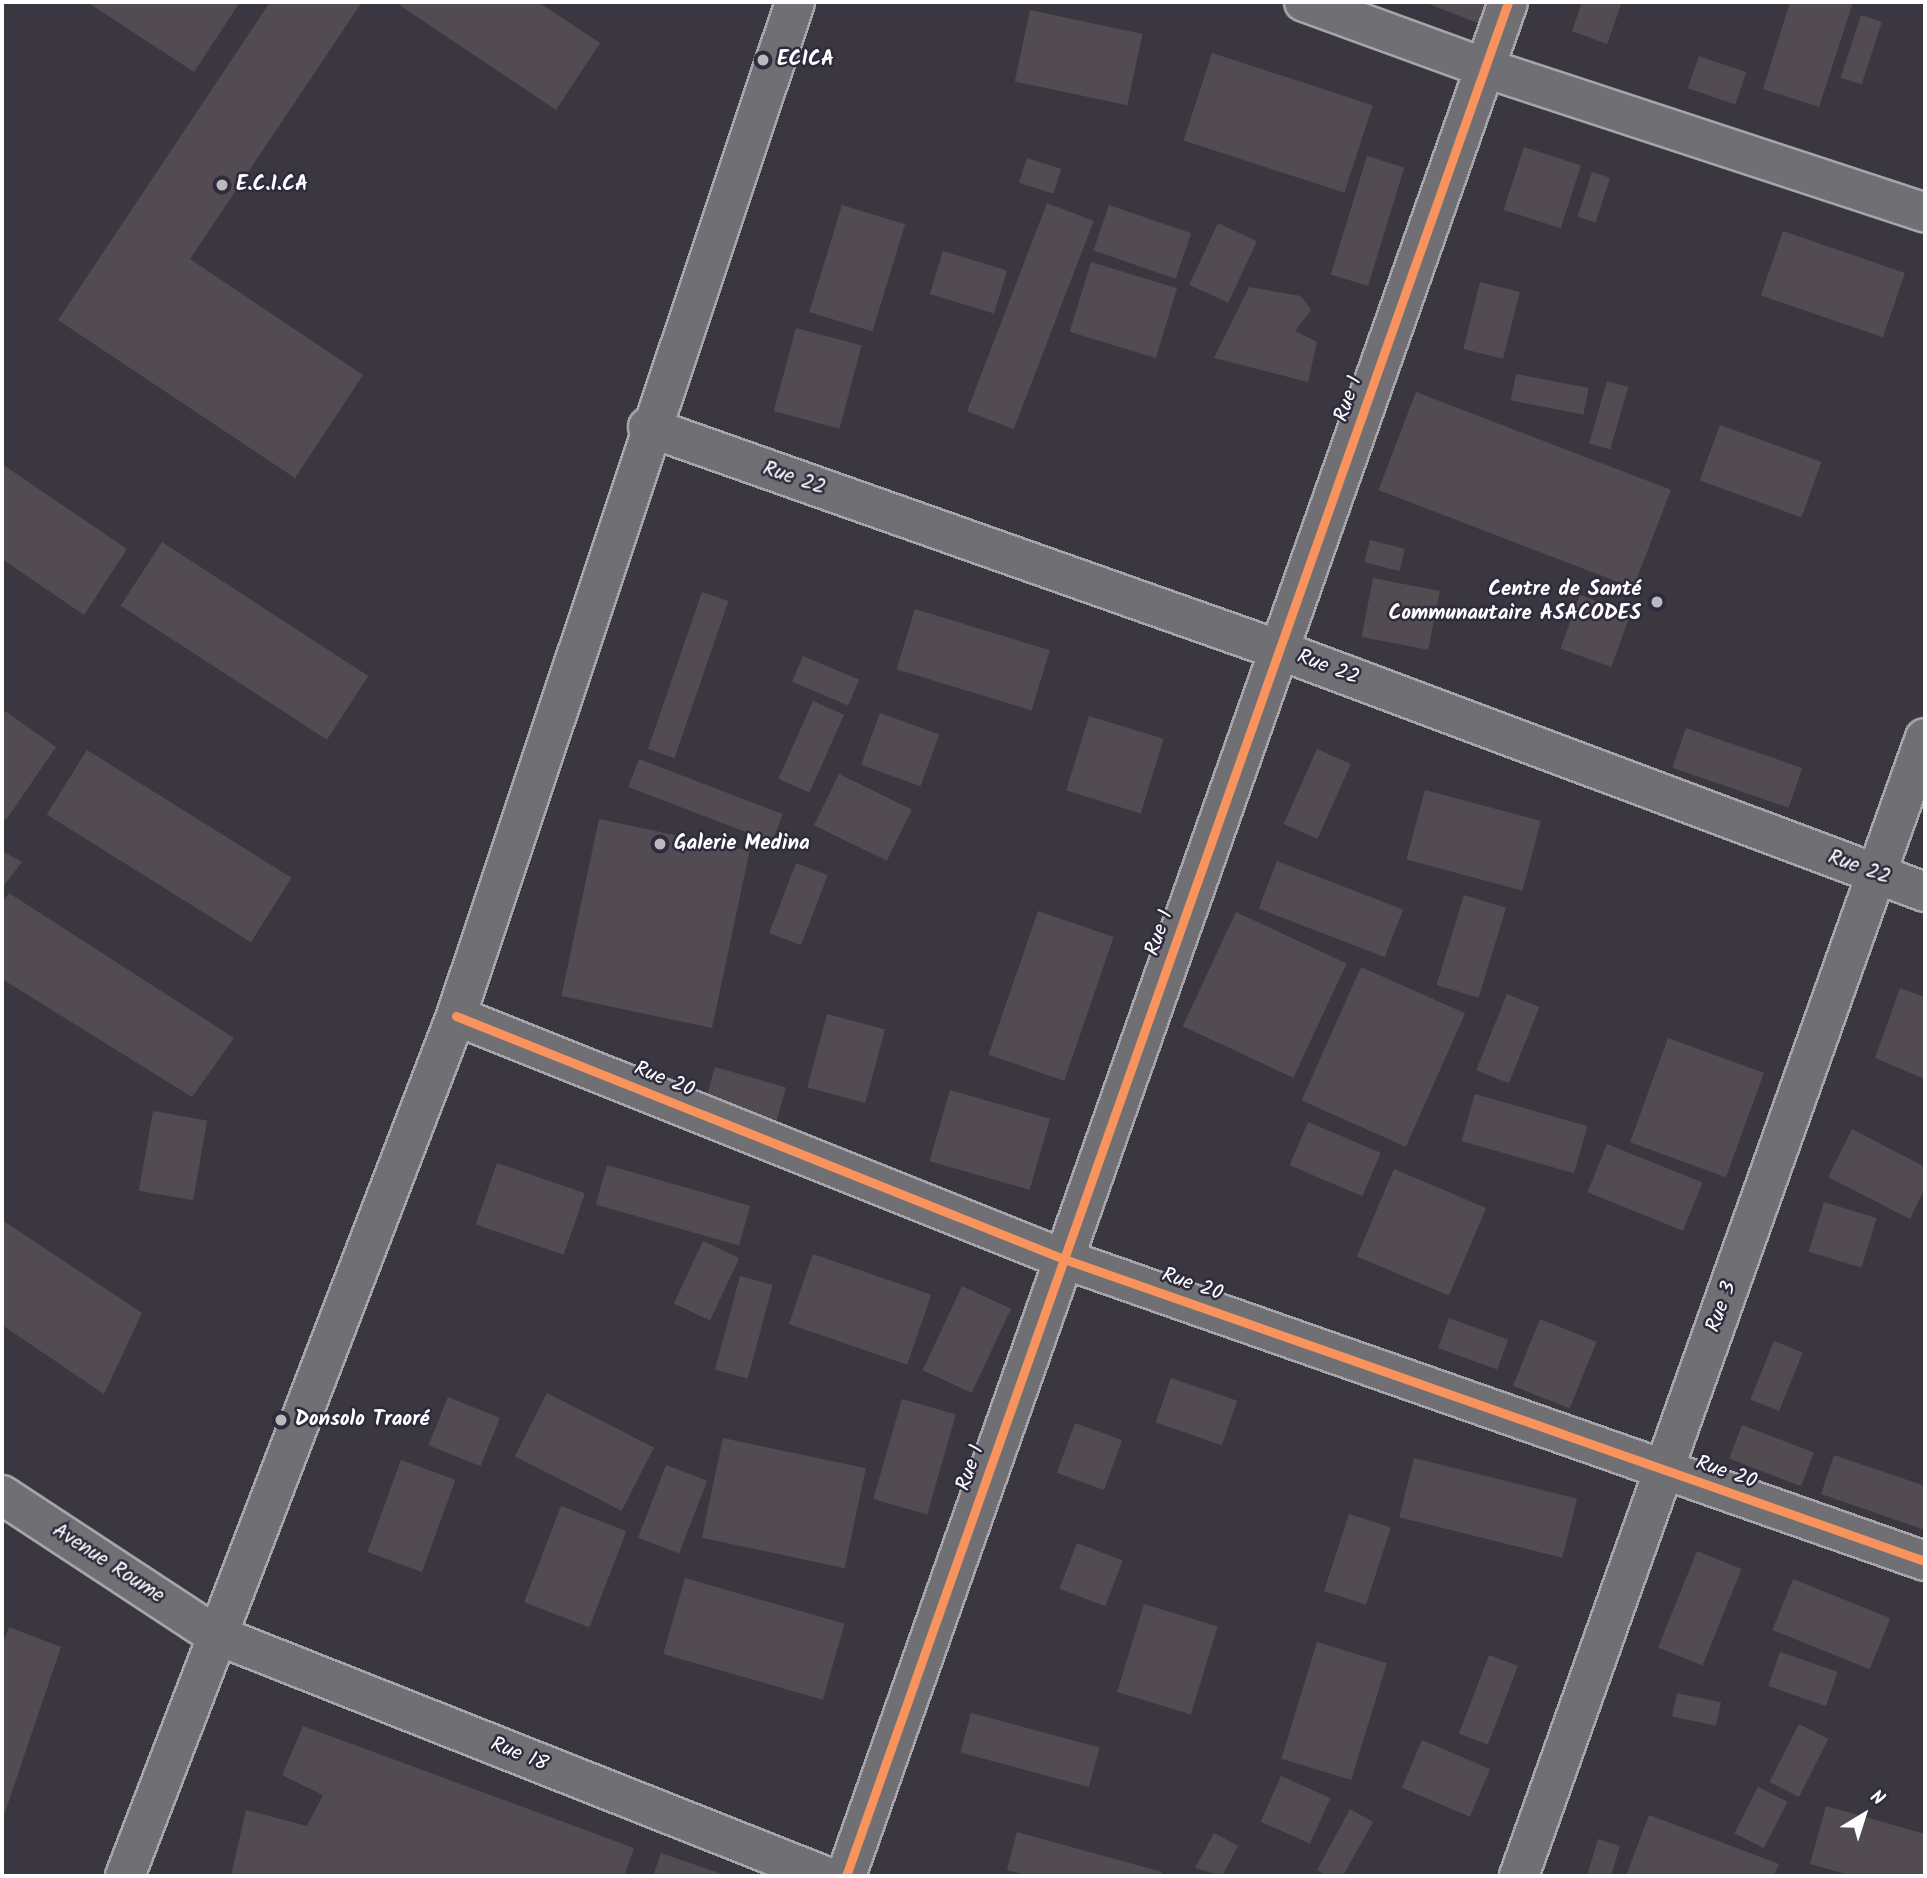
<!DOCTYPE html>
<html>
<head>
<meta charset="utf-8">
<style>
	body { margin:0 }
	#map { position:relative; width:1927px; height:1878px; overflow:hidden; background:#3b3740; font-family:Kalam,sans-serif }
	div>[style] { position:absolute }
	[style*='--x'] { left:calc(var(--x)*1px); top:calc(var(--y)*1px); width:calc(var(--w)*1px); rotate:calc(var(--a)*1deg) }
	.building>* { inset:0; background:#524b52; transform-origin:0 0 }
	.roads { filter:drop-shadow(2px 0 #a7a5a9) drop-shadow(-2px 0 #a7a5a9) drop-shadow(0 2px #a7a5a9) drop-shadow(0 -2px #a7a5a9) }
	.minor>* { height:38px; margin:-19px; padding:0 19px; transform-origin:19px; border-radius:19px; background:#706f74 }
	.secondary>* { height:38px; margin:-19px; padding:0 19px; transform-origin:19px; border-radius:19px; background:#706f74 }
	.cycleway>* { height:9px; margin:-4.5px; padding:0 4.5px; transform-origin:4.5px; border-radius:4.5px; background:#f8935d }
	.dots>* { width:19px; height:19px; translate:-50% -50%; box-sizing:border-box; border:4px solid #2f2a3d; border-radius:50% }
	span { translate:-50% -50%; white-space:nowrap; text-align:center; line-height:1.15; -webkit-text-stroke:5px #2f2a3d; paint-order:stroke }
	.poi-label { font-size:21px; color:#fff; font-weight:700 }
	.left { translate:0 -50%; text-align:left }
	.right { translate:-100% -50%; text-align:right }
	.street-label { font-size:21px; color:#fff }
	.frame { position:absolute; inset:0; border:4px solid #fff; pointer-events:none }
	.north { position:absolute; left:1829px; top:1780px; width:70px; height:70px; -webkit-text-stroke:5px #2f2a3d; paint-order:stroke; rotate:38deg; font-size:19px; font-weight:700; line-height:28px; text-align:center; color:#fff }
	.north::after { content:''; display:block; margin:auto; width:24px; height:32px; background:#fff; clip-path:polygon(50% 0,100% 100%,50% 72%,0 100%) }
</style>
</head>
<body>
<div id="map">
	<div class="building">
		<i style="clip-path:polygon(87px 2px,240px 2px,194px 72px)"></i>
		<i style="clip-path:polygon(270px 2px,362px 2px,190px 259px,363px 375px,295px 478px,58px 320px)"></i>
		<i style="clip-path:polygon(395px 2px,538px 2px,600px 43px,556px 110px)"></i>
		<i style="clip-path:polygon(1424px 2px,1496px 2px,1488px 27px)"></i>
		<i style="clip-path:polygon(1582px 2px,1622px 2px,1607px 44px,1572px 31px)"></i>
		<i style="clip-path:polygon(1790px 2px,1853px 2px,1819px 107px,1763px 89px)"></i>
		<i style="left:1030px;top:10px;width:115px;height:73px;rotate:12deg"></i>
		<i style="left:1861px;top:15px;width:22px;height:66px;rotate:18deg"></i>
		<i style="left:1212px;top:53px;width:169px;height:92px;rotate:18deg"></i>
		<i style="left:1699px;top:56px;width:50px;height:34px;rotate:19deg"></i>
		<i style="left:1524px;top:147px;width:60px;height:66px;rotate:18deg"></i>
		<i style="left:1367px;top:156px;width:39px;height:124px;rotate:17deg"></i>
		<i style="left:1027px;top:158px;width:36px;height:26px;rotate:18deg"></i>
		<i style="left:1592px;top:172px;width:19px;height:47px;rotate:18deg"></i>
		<i style="left:1047px;top:203px;width:50px;height:223px;rotate:21deg"></i>
		<i style="left:842px;top:205px;width:66px;height:112px;rotate:17deg"></i>
		<i style="left:1109px;top:205px;width:87px;height:48px;rotate:19deg"></i>
		<i style="left:1218px;top:223px;width:43px;height:68px;rotate:25deg"></i>
		<i style="left:1783px;top:231px;width:129px;height:68px;rotate:19deg"></i>
		<i style="left:943px;top:251px;width:67px;height:45px;rotate:17deg"></i>
		<i style="left:1091px;top:262px;width:90px;height:73px;rotate:17deg"></i>
		<i style="left:1480px;top:282px;width:41px;height:69px;rotate:14deg"></i>
		<i style="clip-path:polygon(1249px 287px,1301px 296px,1311px 310px,1295px 331px,1317px 342px,1308px 382px,1214px 358px)"></i>
		<i style="left:796px;top:328px;width:68px;height:86px;rotate:15deg"></i>
		<i style="left:1516px;top:374px;width:74px;height:27px;rotate:11deg"></i>
		<i style="left:1607px;top:381px;width:22px;height:65px;rotate:16deg"></i>
		<i style="left:1416px;top:392px;width:273px;height:105px;rotate:21deg"></i>
		<i style="left:1720px;top:425px;width:108px;height:59px;rotate:20deg"></i>
		<i style="clip-path:polygon(2px 464px,127px 549px,84px 615px,2px 559px)"></i>
		<i style="left:1370px;top:540px;width:36px;height:23px;rotate:14deg"></i>
		<i style="left:162px;top:542px;width:246px;height:76px;rotate:33deg"></i>
		<i style="left:1373px;top:578px;width:68px;height:60px;rotate:11deg"></i>
		<i style="left:702px;top:592px;width:28px;height:166px;rotate:19deg"></i>
		<i style="left:1580px;top:595px;width:54px;height:57px;rotate:20deg"></i>
		<i style="left:915px;top:609px;width:141px;height:63px;rotate:17deg"></i>
		<i style="left:803px;top:656px;width:61px;height:28px;rotate:23deg"></i>
		<i style="left:813px;top:701px;width:34px;height:85px;rotate:24deg"></i>
		<i style="clip-path:polygon(2px 709px,56px 747px,6px 820px,2px 818px)"></i>
		<i style="left:880px;top:713px;width:63px;height:55px;rotate:20deg"></i>
		<i style="left:1089px;top:716px;width:78px;height:78px;rotate:17deg"></i>
		<i style="left:1686px;top:728px;width:123px;height:42px;rotate:19deg"></i>
		<i style="left:1317px;top:749px;width:37px;height:82px;rotate:24deg"></i>
		<i style="left:87px;top:750px;width:241px;height:76px;rotate:32deg"></i>
		<i style="left:639px;top:759px;width:154px;height:30px;rotate:21deg"></i>
		<i style="left:839px;top:774px;width:81px;height:57px;rotate:26deg"></i>
		<i style="left:1425px;top:790px;width:120px;height:72px;rotate:15deg"></i>
		<i style="left:599px;top:819px;width:154px;height:181px;rotate:12deg"></i>
		<i style="clip-path:polygon(2px 851px,22px 862px,2px 888px)"></i>
		<i style="left:1277px;top:861px;width:135px;height:51px;rotate:21deg"></i>
		<i style="left:796px;top:863px;width:34px;height:75px;rotate:21deg"></i>
		<i style="clip-path:polygon(9px 893px,234px 1038px,192px 1097px,2px 979px,2px 902px)"></i>
		<i style="left:1464px;top:895px;width:44px;height:94px;rotate:17deg"></i>
		<i style="left:1038px;top:911px;width:80px;height:152px;rotate:19deg"></i>
		<i style="left:1236px;top:912px;width:122px;height:126px;rotate:25deg"></i>
		<i style="left:1361px;top:967px;width:114px;height:146px;rotate:24deg"></i>
		<i style="clip-path:polygon(1900px 988px,1925px 997px,1925px 1079px,1875px 1058px)"></i>
		<i style="left:1507px;top:994px;width:35px;height:82px;rotate:22deg"></i>
		<i style="left:827px;top:1014px;width:60px;height:76px;rotate:15deg"></i>
		<i style="left:1668px;top:1038px;width:102px;height:111px;rotate:20deg"></i>
		<i style="left:715px;top:1067px;width:74px;height:34px;rotate:16deg"></i>
		<i style="left:950px;top:1090px;width:104px;height:74px;rotate:16deg"></i>
		<i style="left:1475px;top:1094px;width:117px;height:49px;rotate:16deg"></i>
		<i style="left:153px;top:1111px;width:55px;height:81px;rotate:10deg"></i>
		<i style="left:1308px;top:1122px;width:79px;height:47px;rotate:23deg"></i>
		<i style="clip-path:polygon(1852px 1129px,1925px 1167px,1925px 1188px,1910px 1219px,1828px 1177px)"></i>
		<i style="left:1607px;top:1144px;width:103px;height:52px;rotate:22deg"></i>
		<i style="left:497px;top:1163px;width:93px;height:65px;rotate:19deg"></i>
		<i style="left:607px;top:1165px;width:149px;height:41px;rotate:16deg"></i>
		<i style="left:1394px;top:1169px;width:100px;height:95px;rotate:23deg"></i>
		<i style="left:1824px;top:1202px;width:55px;height:52px;rotate:17deg"></i>
		<i style="clip-path:polygon(2px 1220px,142px 1313px,104px 1394px,2px 1325px)"></i>
		<i style="left:703px;top:1241px;width:40px;height:69px;rotate:25deg"></i>
		<i style="left:813px;top:1254px;width:125px;height:74px;rotate:19deg"></i>
		<i style="left:740px;top:1276px;width:34px;height:97px;rotate:15deg"></i>
		<i style="left:962px;top:1286px;width:54px;height:93px;rotate:25deg"></i>
		<i style="left:1449px;top:1318px;width:63px;height:32px;rotate:20deg"></i>
		<i style="left:1540px;top:1319px;width:61px;height:72px;rotate:22deg"></i>
		<i style="left:1774px;top:1341px;width:31px;height:63px;rotate:22deg"></i>
		<i style="left:1171px;top:1378px;width:70px;height:47px;rotate:19deg"></i>
		<i style="left:547px;top:1393px;width:120px;height:71px;rotate:27deg"></i>
		<i style="left:448px;top:1397px;width:56px;height:52px;rotate:22deg"></i>
		<i style="left:902px;top:1399px;width:56px;height:104px;rotate:16deg"></i>
		<i style="left:1075px;top:1423px;width:50px;height:53px;rotate:20deg"></i>
		<i style="left:1742px;top:1425px;width:77px;height:36px;rotate:21deg"></i>
		<i style="left:723px;top:1438px;width:146px;height:102px;rotate:12deg"></i>
		<i style="clip-path:polygon(1834px 1455px,1925px 1486px,1925px 1530px,1821px 1494px)"></i>
		<i style="left:1414px;top:1458px;width:168px;height:61px;rotate:14deg"></i>
		<i style="left:401px;top:1460px;width:58px;height:98px;rotate:20deg"></i>
		<i style="left:666px;top:1465px;width:44px;height:78px;rotate:21deg"></i>
		<i style="left:561px;top:1506px;width:70px;height:103px;rotate:21deg"></i>
		<i style="left:1349px;top:1514px;width:44px;height:81px;rotate:18deg"></i>
		<i style="left:1077px;top:1543px;width:49px;height:49px;rotate:21deg"></i>
		<i style="left:1697px;top:1551px;width:48px;height:104px;rotate:22deg"></i>
		<i style="left:685px;top:1578px;width:166px;height:79px;rotate:16deg"></i>
		<i style="left:1793px;top:1579px;width:105px;height:55px;rotate:22deg"></i>
		<i style="left:1144px;top:1604px;width:77px;height:92px;rotate:17deg"></i>
		<i style="clip-path:polygon(9px 1627px,61px 1647px,2px 1821px,2px 1645px)"></i>
		<i style="left:1317px;top:1642px;width:73px;height:122px;rotate:17deg"></i>
		<i style="left:1780px;top:1652px;width:61px;height:36px;rotate:19deg"></i>
		<i style="left:1489px;top:1655px;width:31px;height:84px;rotate:21deg"></i>
		<i style="left:1677px;top:1693px;width:45px;height:24px;rotate:12deg"></i>
		<i style="left:971px;top:1713px;width:133px;height:41px;rotate:15deg"></i>
		<i style="left:1799px;top:1724px;width:33px;height:65px;rotate:27deg"></i>
		<i style="clip-path:polygon(303px 1726px,634px 1848px,624px 1876px,231px 1876px,246px 1810px,307px 1826px,323px 1795px,282px 1775px)"></i>
		<i style="left:1422px;top:1740px;width:74px;height:52px;rotate:23deg"></i>
		<i style="left:1281px;top:1776px;width:54px;height:50px;rotate:24deg"></i>
		<i style="left:1758px;top:1787px;width:33px;height:52px;rotate:27deg"></i>
		<i style="clip-path:polygon(1826px 1806px,1925px 1834px,1925px 1876px,1853px 1876px,1810px 1864px)"></i>
		<i style="clip-path:polygon(1350px 1809px,1373px 1822px,1343px 1876px,1327px 1876px,1317px 1870px)"></i>
		<i style="clip-path:polygon(1649px 1815px,1779px 1864px,1774px 1876px,1626px 1876px)"></i>
		<i style="clip-path:polygon(1017px 1832px,1162px 1872px,1161px 1876px,1029px 1876px,1007px 1870px)"></i>
		<i style="clip-path:polygon(1214px 1833px,1238px 1846px,1222px 1876px,1195px 1868px)"></i>
		<i style="clip-path:polygon(1598px 1839px,1620px 1846px,1611px 1876px,1587px 1876px)"></i>
		<i style="clip-path:polygon(661px 1853px,728px 1876px,653px 1876px)"></i>
	</div>
	<div class="roads">
		<div class="minor">
			<i style="--x:1304;--y:2;--w:193;--a:20"></i>
			<i style="--x:1485;--y:68;--w:463;--a:18.2"></i>
			<i style="--x:648;--y:427;--w:669;--a:19.46"></i>
			<i style="--x:1279;--y:650;--w:690;--a:20.54"></i>
			<i style="--x:456;--y:1016;--w:655;--a:21.79"></i>
			<i style="--x:1064;--y:1259;--w:912;--a:19.33"></i>
			<i style="--x:2;--y:1495;--w:254;--a:33.3"></i>
			<i style="--x:214;--y:1634;--w:657;--a:21.61"></i>
			<i style="--x:846;--y:1876;--w:1987;--a:-70.54"></i>
			<i style="--x:1519;--y:1876;--w:1208;--a:-70.37"></i>
		</div>
		<div class="secondary">
			<i style="--x:125;--y:1876;--w:921;--a:-68.95"></i>
			<i style="--x:456;--y:1016;--w:1069;--a:-71.51"></i>
		</div>
	</div>
	<div class="cycleway">
		<i style="--x:456;--y:1016;--w:655;--a:21.79"></i>
		<i style="--x:1064;--y:1259;--w:912;--a:19.33"></i>
		<i style="--x:846;--y:1876;--w:1987;--a:-70.54"></i>
	</div>
	<div class="dots">
		<i style="left:763px;top:60px;background:#bab9bc"></i>
		<i style="left:222px;top:185px;background:#bab9bc"></i>
		<i style="left:1657px;top:602px;background:#bab9bc"></i>
		<i style="left:660px;top:844px;background:#bab9bc"></i>
		<i style="left:281px;top:1420px;background:#bab9bc"></i>
	</div>
	<div class="poi-label">
		<span class="left" style="left:777px;top:60px">ECICA</span>
		<span class="left" style="left:236px;top:185px">E.C.I.CA</span>
		<span class="right" style="left:1641px;top:602px">Centre de Santé<br>Communautaire ASACODES</span>
		<span class="left" style="left:674px;top:844px">Galerie Medina</span>
		<span class="left" style="left:295px;top:1420px">Donsolo Traoré</span>
	</div>
	<div class="street-label">
		<span style="left:1349px;top:399px;rotate:-71deg">Rue 1</span>
		<span style="left:794px;top:479px;rotate:19deg">Rue 22</span>
		<span style="left:1328px;top:668px;rotate:21deg">Rue 22</span>
		<span style="left:1859px;top:868px;rotate:20deg">Rue 22</span>
		<span style="left:1160px;top:933px;rotate:-71deg">Rue 1</span>
		<span style="left:664px;top:1080px;rotate:22deg">Rue 20</span>
		<span style="left:1192px;top:1285px;rotate:19deg">Rue 20</span>
		<span style="left:1722px;top:1307px;rotate:-70deg">Rue 3</span>
		<span style="left:971px;top:1468px;rotate:-71deg">Rue 1</span>
		<span style="left:1726px;top:1473px;rotate:19deg">Rue 20</span>
		<span style="left:108px;top:1564px;rotate:33deg">Avenue Roume</span>
		<span style="left:519px;top:1755px;rotate:22deg">Rue 18</span>
	</div>
	<div class="frame"></div>
	<div class="north">N</div>
</div>
</body>
</html>
